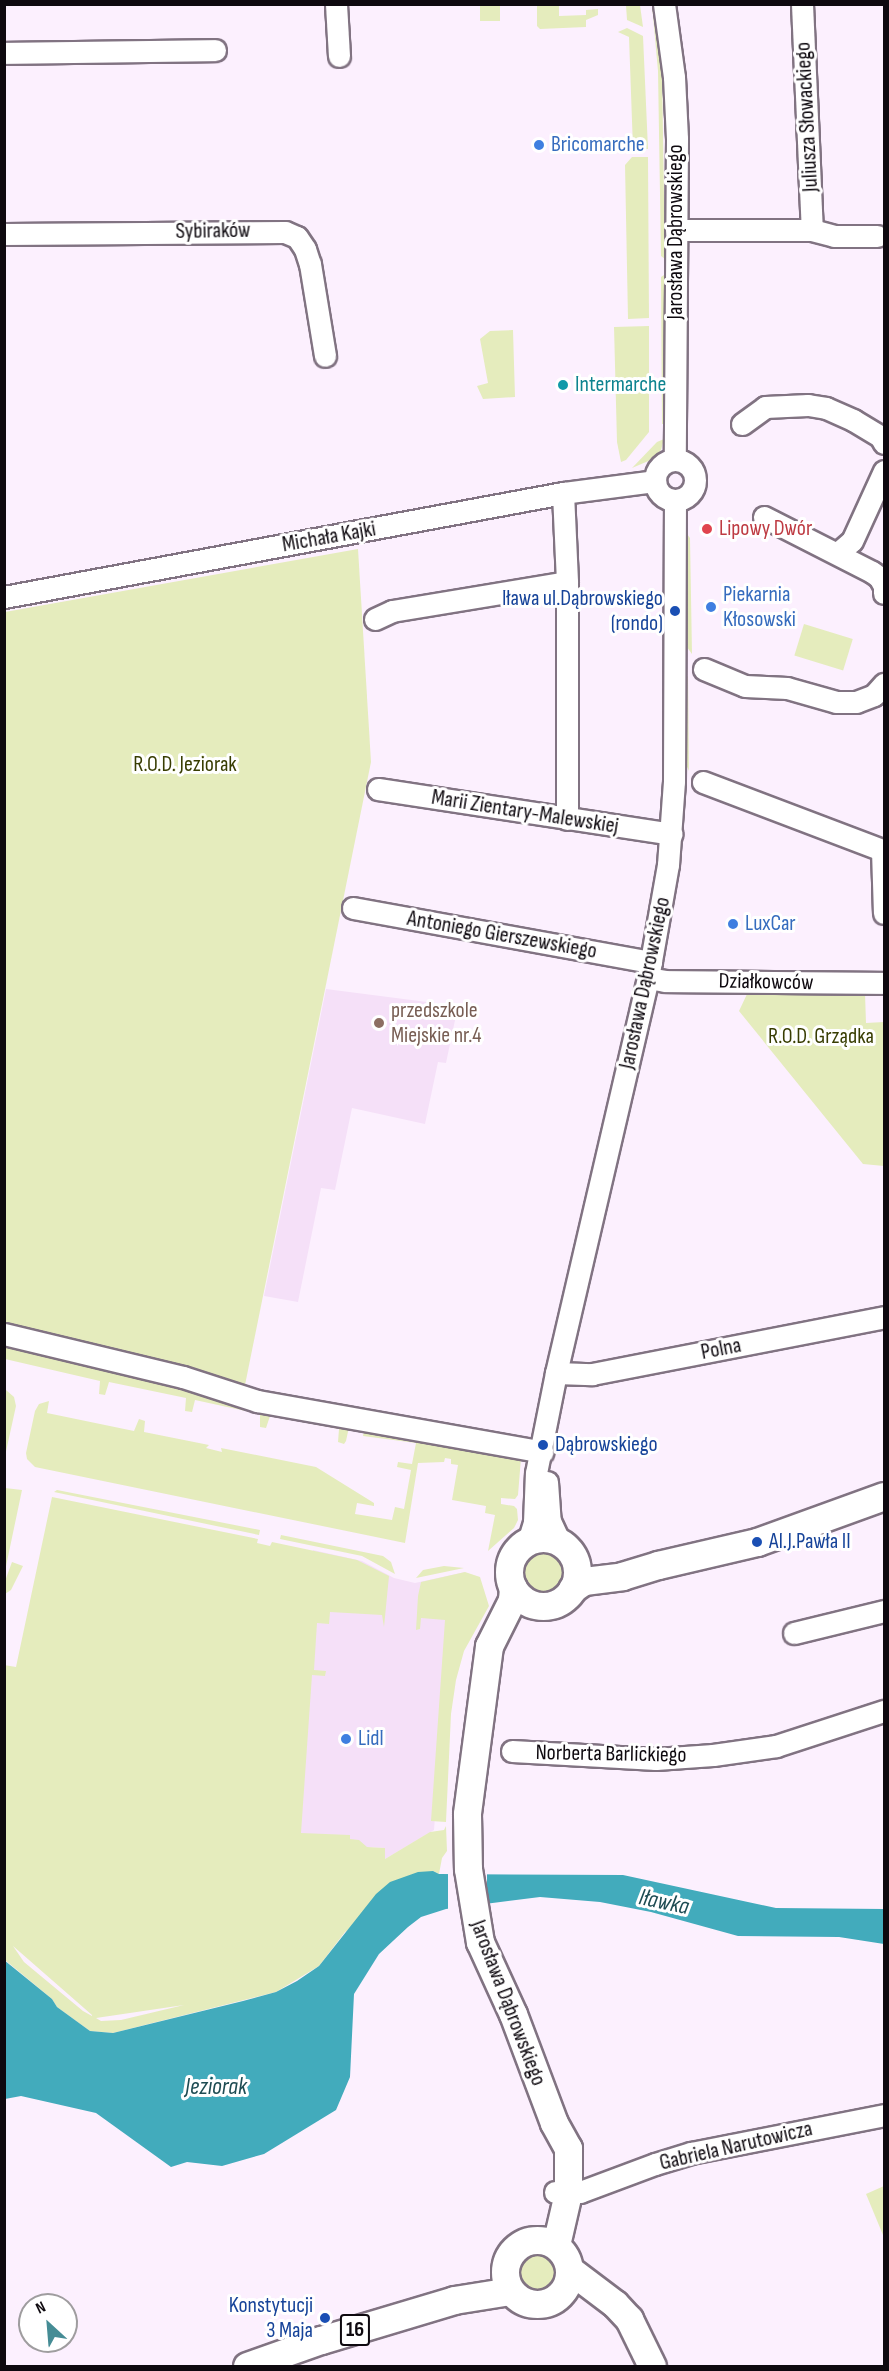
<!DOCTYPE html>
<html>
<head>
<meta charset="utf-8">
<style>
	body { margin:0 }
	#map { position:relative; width:889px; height:2371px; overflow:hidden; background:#fcf0fe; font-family:"Sofia Sans Condensed",sans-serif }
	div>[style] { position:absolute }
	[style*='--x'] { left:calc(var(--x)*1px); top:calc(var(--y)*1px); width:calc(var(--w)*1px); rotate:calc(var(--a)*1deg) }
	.built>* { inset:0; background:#f5e0f8 }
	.green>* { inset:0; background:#e5ecbd; transform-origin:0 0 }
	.round { border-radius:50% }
	.water>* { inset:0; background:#42abbc }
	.pier>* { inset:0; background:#fcf0fe; transform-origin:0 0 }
	.roads { filter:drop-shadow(2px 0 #817382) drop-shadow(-2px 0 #817382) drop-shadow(0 2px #817382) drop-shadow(0 -2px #817382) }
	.minor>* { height:21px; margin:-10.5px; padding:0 10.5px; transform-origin:10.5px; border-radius:10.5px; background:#fff }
	.minor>.ring { margin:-10.5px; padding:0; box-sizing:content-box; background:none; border:21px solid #fff; border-radius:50% }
	.major>* { height:27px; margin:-13.5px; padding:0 13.5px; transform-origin:13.5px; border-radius:13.5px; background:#fff }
	.major>.ring { margin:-13.5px; padding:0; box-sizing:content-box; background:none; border:27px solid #fff; border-radius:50% }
	.dots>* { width:16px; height:16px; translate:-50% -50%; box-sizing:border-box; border:3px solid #fff; border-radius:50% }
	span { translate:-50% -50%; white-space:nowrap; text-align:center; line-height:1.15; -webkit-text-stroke:6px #fff; paint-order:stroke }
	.shield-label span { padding:2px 4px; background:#fff; border:2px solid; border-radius:4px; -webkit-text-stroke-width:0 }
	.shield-label { font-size:21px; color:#0e090f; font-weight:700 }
	.street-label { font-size:22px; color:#0e090f }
	.shop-label { font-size:22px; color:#366cbe }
	.left { translate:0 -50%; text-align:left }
	.culture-label { font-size:22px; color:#0d838f }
	.health-label { font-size:22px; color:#be3a42 }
	.transit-label { font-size:22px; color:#164399 }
	.right { translate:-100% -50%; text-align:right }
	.park-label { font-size:22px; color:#383d02 }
	.education-label { font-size:22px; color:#785e54 }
	.water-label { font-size:24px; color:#1e4c53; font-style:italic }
	.frame { position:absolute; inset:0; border:6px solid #0e090f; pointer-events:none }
	.north { position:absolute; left:18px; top:2293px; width:60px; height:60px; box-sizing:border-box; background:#fff; border:2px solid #9f9d9f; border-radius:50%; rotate:334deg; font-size:16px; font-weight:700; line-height:24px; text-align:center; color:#0e090f }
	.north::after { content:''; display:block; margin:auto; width:21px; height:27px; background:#458c95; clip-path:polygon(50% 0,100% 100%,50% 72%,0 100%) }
</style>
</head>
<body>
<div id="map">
	<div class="built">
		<i style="clip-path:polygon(326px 989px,458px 1006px,446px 1063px,438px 1062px,425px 1124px,352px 1108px,335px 1190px,321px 1188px,298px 1302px,264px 1296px)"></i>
		<i style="clip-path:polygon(313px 1550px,362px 1561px,394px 1578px,415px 1583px,465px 1572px,443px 1715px,434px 1830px,385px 1859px,385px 1848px,292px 1843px)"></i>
	</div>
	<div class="green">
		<i style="left:480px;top:5px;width:20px;height:16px"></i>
		<i style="clip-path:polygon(537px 5px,559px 5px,559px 16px,586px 15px,586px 10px,598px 9px,598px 15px,586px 20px,586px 27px,540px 29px,537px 26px)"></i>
		<i style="clip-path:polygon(626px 5px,640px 5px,643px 27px,627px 20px)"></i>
		<i style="clip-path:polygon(652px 5px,655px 5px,662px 71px,665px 259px,661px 256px,658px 71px)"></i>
		<i style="clip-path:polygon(627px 28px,643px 36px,648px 149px,633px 149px,629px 37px,618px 32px)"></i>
		<i style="clip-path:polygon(632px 157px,648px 157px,649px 318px,628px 319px,625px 165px)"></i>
		<i style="clip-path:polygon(664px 275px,664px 424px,662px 424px,661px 277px)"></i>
		<i style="clip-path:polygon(649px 326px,649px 432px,626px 460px,621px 462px,617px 442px,614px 327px)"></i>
		<i style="clip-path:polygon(513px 330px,515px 397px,483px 399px,477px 386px,488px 383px,480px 339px,490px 331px)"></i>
		<i style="clip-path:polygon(664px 439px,661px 450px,653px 459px,632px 468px,657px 442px)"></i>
		<i style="clip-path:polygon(687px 534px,690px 538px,692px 654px,684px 643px,683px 581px)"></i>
		<i style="clip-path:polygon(358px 549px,371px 762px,245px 1385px,5px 1327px,5px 612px)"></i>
		<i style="left:804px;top:624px;width:51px;height:33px;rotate:17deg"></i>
		<i style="clip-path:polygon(688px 676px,689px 771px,683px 758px,684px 678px)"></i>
		<i style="clip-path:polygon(748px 992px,865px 993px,866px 1023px,884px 1022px,884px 1166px,863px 1164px,739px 1011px)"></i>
		<i style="clip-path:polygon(4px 1343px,349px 1427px,346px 1441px,344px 1444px,338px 1442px,339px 1429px,270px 1416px,266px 1428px,260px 1427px,260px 1414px,195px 1400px,192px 1412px,185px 1411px,186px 1398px,109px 1382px,105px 1395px,99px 1394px,100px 1381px,5px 1359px)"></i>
		<i style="clip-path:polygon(6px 1390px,14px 1397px,16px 1406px,5px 1456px)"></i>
		<i style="clip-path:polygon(49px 1401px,47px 1413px,134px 1431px,139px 1419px,145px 1421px,144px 1432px,209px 1445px,206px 1448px,222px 1452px,221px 1448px,316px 1467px,374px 1503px,374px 1506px,357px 1503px,355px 1514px,392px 1520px,395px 1507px,404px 1509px,411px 1470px,397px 1467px,398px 1462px,412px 1464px,416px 1443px,363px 1436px,364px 1431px,521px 1458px,518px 1495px,515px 1499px,501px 1498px,501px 1504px,514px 1506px,517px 1509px,518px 1520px,514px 1528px,488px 1551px,495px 1515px,485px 1513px,486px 1506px,452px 1500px,458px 1465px,451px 1464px,451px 1459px,445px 1458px,444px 1462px,418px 1463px,405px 1543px,35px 1467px,27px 1459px,26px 1453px,35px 1411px,39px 1404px)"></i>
		<i style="clip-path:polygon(5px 1488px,22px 1490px,5px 1571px,4px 1488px)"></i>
		<i style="clip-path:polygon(57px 1490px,260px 1530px,259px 1535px,54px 1492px)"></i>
		<i style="clip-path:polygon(evenodd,52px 1497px,258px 1539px,257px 1543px,270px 1546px,272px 1542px,357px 1560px,389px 1576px,384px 1627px,382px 1615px,330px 1612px,329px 1624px,317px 1623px,314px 1670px,326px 1671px,325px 1676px,312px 1675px,301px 1833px,350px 1835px,350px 1839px,359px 1840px,367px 1847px,385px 1848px,385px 1859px,430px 1832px,444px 1830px,446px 1826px,447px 1851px,442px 1858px,439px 1874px,433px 1871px,345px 1932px,319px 1966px,276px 1992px,113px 2033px,90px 2031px,57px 2007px,52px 1999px,5px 1960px,4px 1665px,16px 1667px,52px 1497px,13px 1946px,92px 2015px,92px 2016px,83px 2011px,24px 1962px,13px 1946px,52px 1497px,184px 2005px,121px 2020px,101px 2021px,96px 2018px,184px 2005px)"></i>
		<i style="clip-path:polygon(281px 1535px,383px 1556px,391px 1562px,395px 1574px,362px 1556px,280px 1539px)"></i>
		<i class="round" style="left:522px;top:1550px;width:44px;height:44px"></i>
		<i style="clip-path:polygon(12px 1562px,23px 1566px,11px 1590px,5px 1594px,5px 1581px)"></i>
		<i style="clip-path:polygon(444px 1566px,464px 1568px,416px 1578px,423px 1570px)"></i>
		<i style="clip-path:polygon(465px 1572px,480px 1577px,489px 1606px,464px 1651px,456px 1680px,451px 1714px,446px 1822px,431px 1821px,445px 1620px,421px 1618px,420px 1629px,416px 1630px,418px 1596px,421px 1582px)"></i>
		<i style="clip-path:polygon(884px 2186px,884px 2234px,883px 2235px,866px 2194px)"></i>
		<i class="round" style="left:517px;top:2253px;width:40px;height:40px"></i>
	</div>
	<div class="water">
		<i style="clip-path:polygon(433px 1871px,439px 1874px,623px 1875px,776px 1908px,884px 1909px,884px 1944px,839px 1937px,738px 1936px,651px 1912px,600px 1902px,540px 1897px,446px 1909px,421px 1917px,408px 1927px,379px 1954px,354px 1994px,350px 2077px,336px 2110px,264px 2154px,222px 2166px,187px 2162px,171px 2167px,96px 2113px,21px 2096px,5px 2099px,4px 1960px,52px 1999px,57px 2007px,90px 2031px,113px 2033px,243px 2001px,276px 1992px,297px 1981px,319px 1966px,376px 1894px,390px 1882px,418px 1872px)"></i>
	</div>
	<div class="pier">
		<i style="left:448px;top:1871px;width:39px;height:40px"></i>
	</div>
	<div class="roads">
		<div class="minor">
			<i style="--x:336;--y:4;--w:52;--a:86.7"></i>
			<i style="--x:664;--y:4;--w:74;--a:82.2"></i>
			<i style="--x:674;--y:77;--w:62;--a:87.2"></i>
			<i style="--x:677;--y:139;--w:321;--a:90.4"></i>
			<i style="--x:802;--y:4;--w:226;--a:87.5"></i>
			<i style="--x:4;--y:53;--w:211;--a:-0.8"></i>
			<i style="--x:676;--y:230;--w:136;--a:0"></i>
			<i style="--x:812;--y:230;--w:23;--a:15"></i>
			<i style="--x:834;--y:236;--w:43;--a:0"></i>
			<i style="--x:4;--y:234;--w:281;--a:-0.4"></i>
			<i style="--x:285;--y:232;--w:13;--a:23"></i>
			<i style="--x:297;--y:237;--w:14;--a:56"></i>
			<i style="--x:305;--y:249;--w:16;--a:72"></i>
			<i style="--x:310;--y:264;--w:93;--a:80.7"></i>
			<i style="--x:742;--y:424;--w:29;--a:-36"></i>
			<i style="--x:765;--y:407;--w:43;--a:-2.7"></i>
			<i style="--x:808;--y:405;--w:18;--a:9"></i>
			<i style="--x:826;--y:408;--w:30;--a:24"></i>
			<i style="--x:853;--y:420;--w:31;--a:31"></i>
			<i style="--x:880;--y:436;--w:8;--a:60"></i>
			<i class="ring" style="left:655px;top:460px;width:19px;height:19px"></i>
			<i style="--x:563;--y:493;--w:89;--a:87.4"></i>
			<i style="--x:567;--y:582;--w:237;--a:90"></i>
			<i style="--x:764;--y:517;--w:121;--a:27"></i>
			<i style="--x:872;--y:572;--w:9;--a:36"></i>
			<i style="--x:879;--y:577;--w:10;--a:61"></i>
			<i style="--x:884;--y:586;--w:7;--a:90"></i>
			<i style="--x:838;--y:553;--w:18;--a:-41"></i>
			<i style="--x:852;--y:541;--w:77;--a:-65.4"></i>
			<i style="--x:4;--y:597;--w:569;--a:-10.54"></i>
			<i style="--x:563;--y:493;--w:93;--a:-7.4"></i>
			<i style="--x:375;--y:619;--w:19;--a:-25"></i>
			<i style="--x:392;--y:611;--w:177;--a:-9.4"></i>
			<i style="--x:704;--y:669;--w:44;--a:22.5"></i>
			<i style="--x:745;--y:686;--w:42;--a:2.7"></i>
			<i style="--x:787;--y:688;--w:51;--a:15.9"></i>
			<i style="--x:836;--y:702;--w:20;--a:0"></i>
			<i style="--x:856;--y:702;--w:19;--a:-21"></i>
			<i style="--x:874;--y:695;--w:15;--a:-48"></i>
			<i style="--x:703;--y:782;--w:191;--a:20.8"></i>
			<i style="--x:882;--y:850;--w:63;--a:88.2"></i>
			<i style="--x:378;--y:789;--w:297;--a:8.7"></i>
			<i style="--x:353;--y:908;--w:303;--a:10.3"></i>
			<i style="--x:648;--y:978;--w:17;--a:10"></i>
			<i style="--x:665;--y:981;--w:219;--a:0.5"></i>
			<i style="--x:4;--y:1334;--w:184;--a:13.5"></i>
			<i style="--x:183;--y:1377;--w:78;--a:18"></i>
			<i style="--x:257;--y:1401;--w:290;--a:10.1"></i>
			<i style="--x:556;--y:1373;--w:36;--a:2"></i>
			<i style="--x:592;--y:1374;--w:298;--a:-11"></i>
			<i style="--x:547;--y:1482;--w:39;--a:86"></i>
			<i style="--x:550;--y:1521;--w:23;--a:65"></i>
			<i style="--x:528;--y:1542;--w:21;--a:-73"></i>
			<i style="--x:534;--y:1522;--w:49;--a:-87.7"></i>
			<i style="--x:536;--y:1473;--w:102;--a:-78.7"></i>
			<i style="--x:556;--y:1373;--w:406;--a:-76.9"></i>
			<i style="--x:648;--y:978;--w:115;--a:-80"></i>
			<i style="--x:668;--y:865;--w:84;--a:-85.9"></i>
			<i style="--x:674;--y:781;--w:281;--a:-89.8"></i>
			<i style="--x:794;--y:1633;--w:93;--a:-13.7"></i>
			<i style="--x:512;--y:1751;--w:144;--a:3.2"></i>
			<i style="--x:656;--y:1759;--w:57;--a:-4"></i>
			<i style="--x:713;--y:1755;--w:64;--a:-8.1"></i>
			<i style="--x:776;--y:1746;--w:114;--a:-18"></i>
			<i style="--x:555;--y:2192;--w:25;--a:0"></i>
			<i style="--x:580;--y:2192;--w:80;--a:-20.5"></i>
			<i style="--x:655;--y:2164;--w:38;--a:-17"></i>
			<i style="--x:691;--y:2153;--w:197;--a:-11.1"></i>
		</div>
		<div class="major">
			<i class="ring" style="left:509px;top:1538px;width:41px;height:41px"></i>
			<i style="--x:513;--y:1588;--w:12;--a:95"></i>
			<i style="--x:512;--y:1600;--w:51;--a:116.6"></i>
			<i style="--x:489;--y:1646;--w:169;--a:97.5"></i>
			<i style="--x:467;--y:1814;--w:55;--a:89"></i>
			<i style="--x:468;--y:1869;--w:74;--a:80.7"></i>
			<i style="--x:480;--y:1942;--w:79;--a:65.4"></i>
			<i style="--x:513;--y:2014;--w:116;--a:69.4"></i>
			<i style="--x:554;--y:2123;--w:29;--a:61"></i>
			<i style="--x:568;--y:2148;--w:45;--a:90"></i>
			<i style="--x:568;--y:2193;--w:53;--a:103"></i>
			<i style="--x:572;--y:1589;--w:14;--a:-34"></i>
			<i style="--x:584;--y:1581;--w:38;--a:-7"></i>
			<i style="--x:622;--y:1576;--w:38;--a:-17"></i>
			<i style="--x:658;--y:1565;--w:102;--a:-13.1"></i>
			<i style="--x:757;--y:1542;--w:135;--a:-19.9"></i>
			<i class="ring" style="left:505px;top:2240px;width:37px;height:37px"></i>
			<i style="--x:570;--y:2270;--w:56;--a:37.1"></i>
			<i style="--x:615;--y:2304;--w:21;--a:47"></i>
			<i style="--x:629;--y:2319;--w:52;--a:63.9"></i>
			<i style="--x:247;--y:2366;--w:78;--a:-19.4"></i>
			<i style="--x:321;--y:2340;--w:139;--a:-16.7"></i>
			<i style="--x:454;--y:2300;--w:57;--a:-9.1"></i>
		</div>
	</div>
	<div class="dots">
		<i style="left:539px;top:145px;background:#3f7fe0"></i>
		<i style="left:563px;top:385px;background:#0f9aa8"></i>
		<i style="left:707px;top:529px;background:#e0444e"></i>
		<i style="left:711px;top:607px;background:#3f7fe0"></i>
		<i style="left:675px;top:611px;background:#1a4fb4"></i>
		<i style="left:733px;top:924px;background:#3f7fe0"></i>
		<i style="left:379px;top:1023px;background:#8d6e63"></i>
		<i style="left:543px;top:1445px;background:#1a4fb4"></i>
		<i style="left:757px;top:1542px;background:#1a4fb4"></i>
		<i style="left:346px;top:1739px;background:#3f7fe0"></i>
		<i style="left:325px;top:2318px;background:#1a4fb4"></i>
	</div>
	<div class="shield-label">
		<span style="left:355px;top:2330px">16</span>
	</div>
	<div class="street-label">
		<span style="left:807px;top:117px;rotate:-93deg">Juliusza Słowackiego</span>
		<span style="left:213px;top:231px;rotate:-1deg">Sybiraków</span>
		<span style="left:676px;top:232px;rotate:-90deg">Jarosława Dąbrowskiego</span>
		<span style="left:329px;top:537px;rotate:-10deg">Michała Kajki</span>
		<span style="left:525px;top:812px;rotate:9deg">Marii Zientary-Malewskiej</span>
		<span style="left:502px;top:935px;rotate:10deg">Antoniego Gierszewskiego</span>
		<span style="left:766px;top:982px;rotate:1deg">Działkowców</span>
		<span style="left:645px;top:983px;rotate:-78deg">Jarosława Dąbrowskiego</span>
		<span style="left:721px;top:1349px;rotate:-11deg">Polna</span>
		<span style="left:611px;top:1754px;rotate:1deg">Norberta Barlickiego</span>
		<span style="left:508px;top:2003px;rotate:69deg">Jarosława Dąbrowskiego</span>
		<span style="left:736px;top:2146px;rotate:-13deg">Gabriela Narutowicza</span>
	</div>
	<div class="shop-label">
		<span class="left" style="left:551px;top:145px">Bricomarche</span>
		<span class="left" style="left:723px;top:607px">Piekarnia<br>Kłosowski</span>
		<span class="left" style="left:745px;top:924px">LuxCar</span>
		<span class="left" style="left:358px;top:1739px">Lidl</span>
	</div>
	<div class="culture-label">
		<span class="left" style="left:575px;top:385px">Intermarche</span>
	</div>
	<div class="health-label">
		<span class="left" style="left:719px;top:529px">Lipowy Dwór</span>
	</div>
	<div class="transit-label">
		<span class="right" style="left:663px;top:611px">Iława ul.Dąbrowskiego<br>(rondo)</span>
		<span class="left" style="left:555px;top:1445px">Dąbrowskiego</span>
		<span class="left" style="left:769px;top:1542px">Al.J.Pawła II</span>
		<span class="right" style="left:313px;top:2318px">Konstytucji<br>3 Maja</span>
	</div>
	<div class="park-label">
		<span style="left:185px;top:765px">R.O.D. Jeziorak</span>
		<span style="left:821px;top:1037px">R.O.D. Grządka</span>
	</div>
	<div class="education-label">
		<span class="left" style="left:391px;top:1023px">przedszkole<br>Miejskie nr.4</span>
	</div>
	<div class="water-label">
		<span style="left:664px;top:1902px;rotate:12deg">Iławka</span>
		<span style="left:216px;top:2087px">Jeziorak</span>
	</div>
	<div class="frame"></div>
	<div class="north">N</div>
</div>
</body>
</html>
